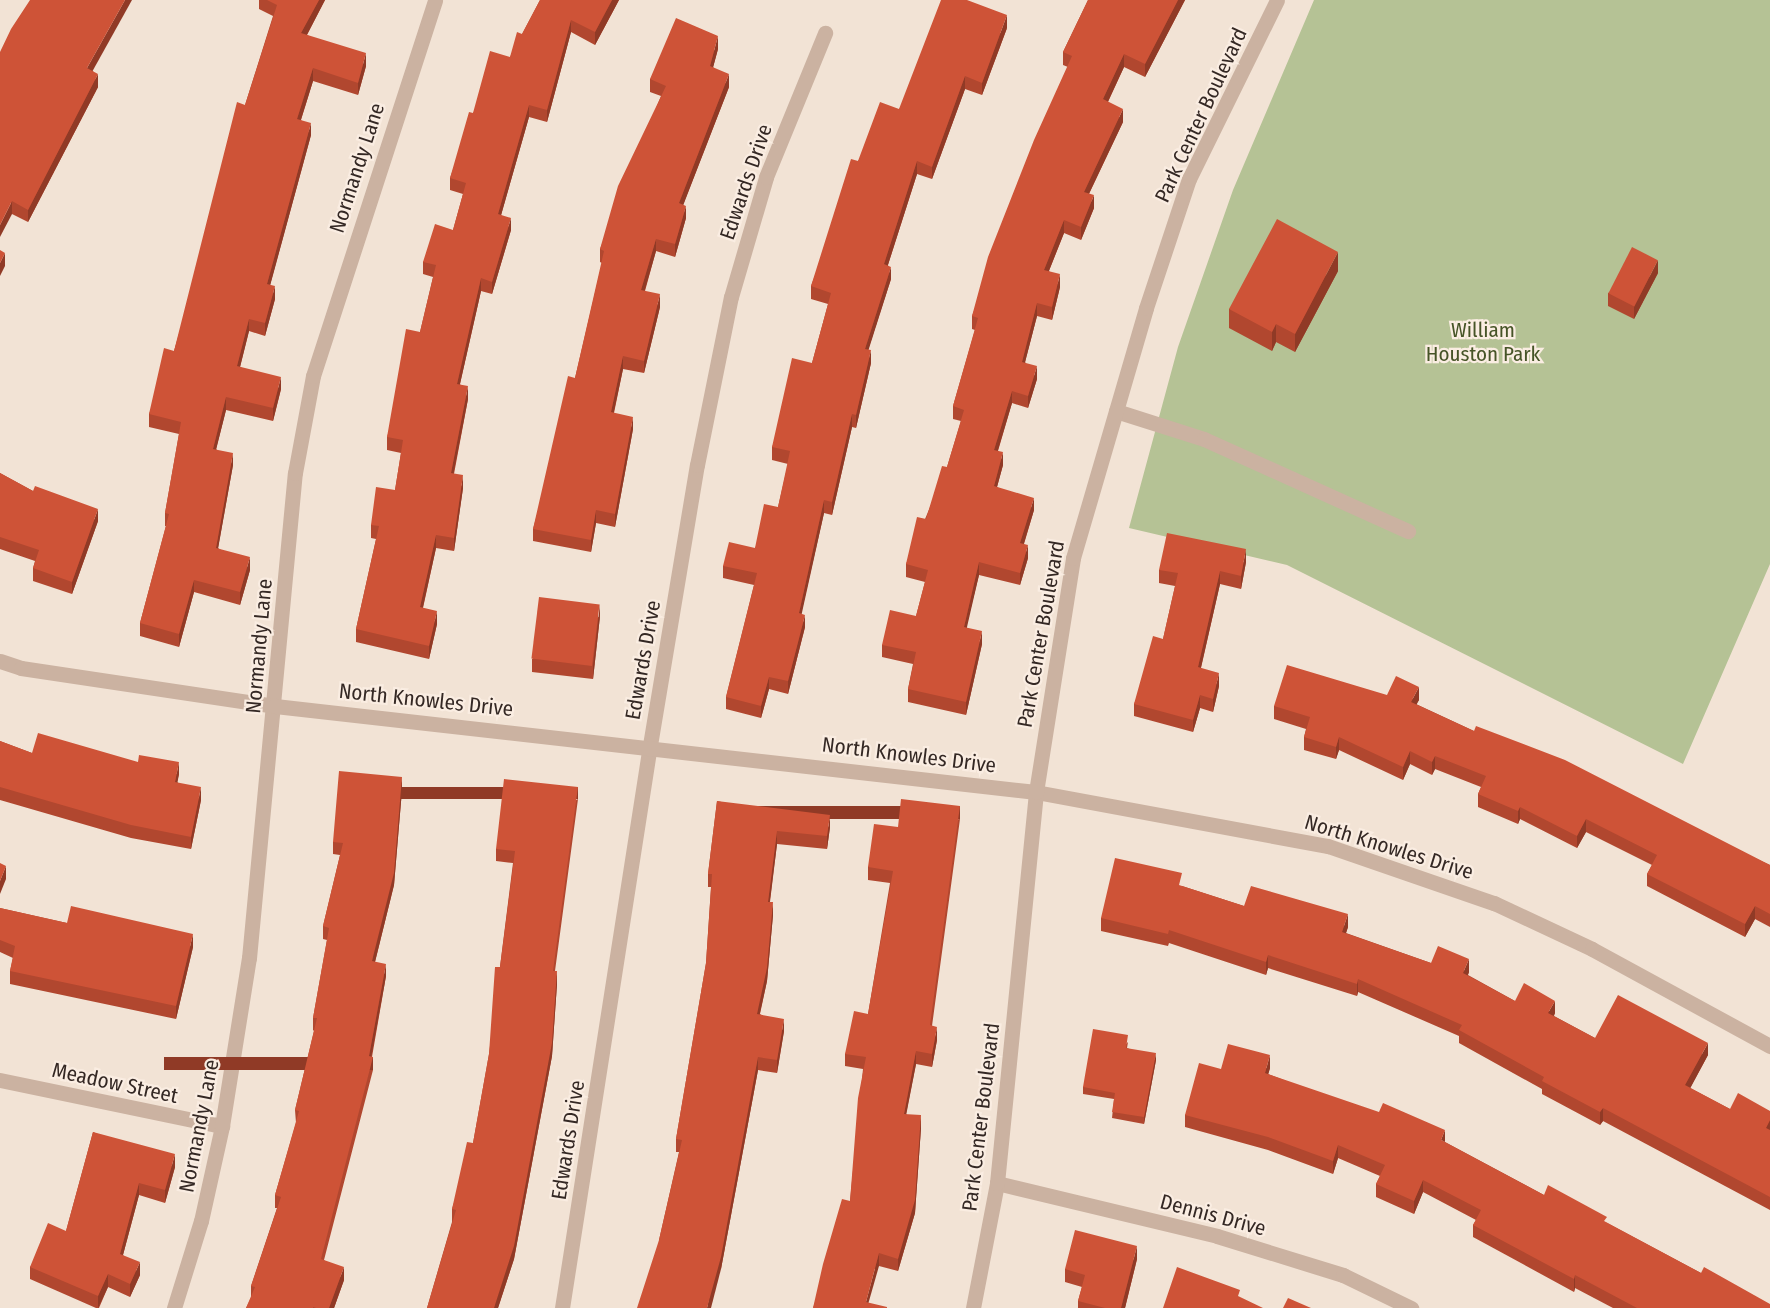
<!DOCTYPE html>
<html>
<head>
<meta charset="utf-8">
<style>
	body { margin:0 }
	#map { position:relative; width:1770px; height:1308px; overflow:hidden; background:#f2e3d5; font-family:"Fira Sans Condensed",sans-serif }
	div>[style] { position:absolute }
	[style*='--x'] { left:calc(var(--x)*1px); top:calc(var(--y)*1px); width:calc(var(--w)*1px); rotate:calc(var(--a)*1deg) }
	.green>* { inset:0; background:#b5c295 }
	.service>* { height:15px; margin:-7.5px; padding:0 7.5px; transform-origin:7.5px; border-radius:7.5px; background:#cbb2a1 }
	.minor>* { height:15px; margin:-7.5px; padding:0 7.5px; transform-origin:7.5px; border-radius:7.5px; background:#cbb2a1 }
	.tertiary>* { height:15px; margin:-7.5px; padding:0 7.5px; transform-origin:7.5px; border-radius:7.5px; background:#cbb2a1 }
	.wall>* { inset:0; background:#b1472f }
	.shaded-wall>* { inset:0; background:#903a26; transform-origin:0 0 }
	.building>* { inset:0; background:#ce5337; transform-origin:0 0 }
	span { translate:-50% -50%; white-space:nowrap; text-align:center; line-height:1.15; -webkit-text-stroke:4.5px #faede2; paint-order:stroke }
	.street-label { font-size:21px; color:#342824 }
	.park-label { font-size:21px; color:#465427 }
</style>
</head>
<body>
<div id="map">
	<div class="green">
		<i style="clip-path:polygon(1314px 0,1770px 0,1770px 564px,1683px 764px,1287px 565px,1129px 528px,1178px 347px,1233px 190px)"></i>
	</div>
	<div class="service">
		<i style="--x:1116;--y:411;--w:92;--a:17.7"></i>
		<i style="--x:1204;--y:439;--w:224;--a:24.3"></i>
	</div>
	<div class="minor">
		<i style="--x:0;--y:1080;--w:227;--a:11.7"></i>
		<i style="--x:997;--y:1183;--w:226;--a:13.5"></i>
		<i style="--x:1217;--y:1236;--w:132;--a:17.2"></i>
		<i style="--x:1343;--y:1275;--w:76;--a:25.9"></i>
		<i style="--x:174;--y:1308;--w:91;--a:-72.8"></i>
		<i style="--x:201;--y:1221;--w:97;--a:-77.5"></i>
		<i style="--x:222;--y:1126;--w:170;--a:-80.9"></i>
		<i style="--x:249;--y:958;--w:487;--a:-84.6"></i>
		<i style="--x:295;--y:473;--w:99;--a:-79.5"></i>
		<i style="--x:313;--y:376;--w:395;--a:-72"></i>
		<i style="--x:562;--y:1308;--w:570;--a:-81.12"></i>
		<i style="--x:650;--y:745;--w:284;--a:-80.5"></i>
		<i style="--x:697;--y:465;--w:171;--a:-78.6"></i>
		<i style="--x:731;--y:297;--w:125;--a:-73.7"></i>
		<i style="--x:766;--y:177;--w:156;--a:-67.7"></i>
	</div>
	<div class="tertiary">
		<i style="--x:0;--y:661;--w:22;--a:18"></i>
		<i style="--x:21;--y:668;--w:257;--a:8.5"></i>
		<i style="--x:275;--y:706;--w:766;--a:6.45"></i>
		<i style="--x:1036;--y:792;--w:297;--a:10.5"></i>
		<i style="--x:1328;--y:846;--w:176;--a:19"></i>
		<i style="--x:1494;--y:903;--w:108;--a:25.1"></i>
		<i style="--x:1592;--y:949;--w:203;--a:28.6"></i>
		<i style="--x:973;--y:1308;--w:127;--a:-79.1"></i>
		<i style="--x:997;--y:1183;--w:393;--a:-84.3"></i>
		<i style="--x:1036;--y:792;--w:237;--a:-81"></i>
		<i style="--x:1073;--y:558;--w:260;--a:-73.7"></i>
		<i style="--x:1146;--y:308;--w:136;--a:-71.6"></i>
		<i style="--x:1189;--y:179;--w:199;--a:-63.8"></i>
	</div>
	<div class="wall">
		<i style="clip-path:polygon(259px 0,325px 0,307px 35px,366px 66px,358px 95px,313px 81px,301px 120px,311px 135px,270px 285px,275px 299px,265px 336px,249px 331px,240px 367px,281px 389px,273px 421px,226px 410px,216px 449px,233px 465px,218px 548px,250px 570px,240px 605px,194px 592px,179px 647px,140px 636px,140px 623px,166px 526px,165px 526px,165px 513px,179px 434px,149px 427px,149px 414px,174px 351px,245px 105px,273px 16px,259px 9px)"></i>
		<i style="clip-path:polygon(540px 0,619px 0,595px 45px,571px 32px,547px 122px,529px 117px,501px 215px,511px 230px,492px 294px,481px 291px,460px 384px,468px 399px,454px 474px,463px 488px,454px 551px,436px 548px,423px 608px,437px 624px,429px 659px,356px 642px,356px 629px,376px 539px,371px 538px,371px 525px,395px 490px,401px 453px,387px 450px,387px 437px,420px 332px,433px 277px,423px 274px,423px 262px,453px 230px,463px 194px,450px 190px,450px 178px,473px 113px,510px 57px)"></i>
		<i style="clip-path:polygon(1088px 0,1185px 0,1145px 77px,1124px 67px,1108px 102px,1123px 122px,1089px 194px,1094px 208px,1081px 240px,1064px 233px,1049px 271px,1060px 287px,1052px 320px,1037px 316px,1025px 362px,1037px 379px,1028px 408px,1012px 403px,998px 451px,1003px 465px,997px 487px,1034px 510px,1024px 544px,1028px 558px,1020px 585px,979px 575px,966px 627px,982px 644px,966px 715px,908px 702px,908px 689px,913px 664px,882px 657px,882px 645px,916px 616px,925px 582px,906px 577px,906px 564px,947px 467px,961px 421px,953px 419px,953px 406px,975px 330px,972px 329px,972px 316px,1068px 67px,1063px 65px,1063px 52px)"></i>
		<i style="clip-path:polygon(1007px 28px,982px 95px,965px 89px,932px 179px,917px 174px,888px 265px,891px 279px,868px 350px,871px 363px,856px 428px,852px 427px,832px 515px,824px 513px,801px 614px,805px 627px,788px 694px,769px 689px,761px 718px,726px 709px,726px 697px,754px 585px,723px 578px,723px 566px,755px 548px,778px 507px,788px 464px,772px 460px,772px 447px,812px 363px,828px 304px,811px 299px,811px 286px,858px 161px,899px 109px)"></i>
		<i style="clip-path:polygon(718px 49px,713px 67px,729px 87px,683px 205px,686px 218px,675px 257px,656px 251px,645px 291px,660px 307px,644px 373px,623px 369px,614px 413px,633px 429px,615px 527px,596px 523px,591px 552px,533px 541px,533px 529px,575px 378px,602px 263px,600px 262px,600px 249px,661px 96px,650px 92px,650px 79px)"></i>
		<i style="clip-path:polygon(0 52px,93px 71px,98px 87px,28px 222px,12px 214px)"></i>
		<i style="clip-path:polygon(1338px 271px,1295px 352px,1276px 342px,1272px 351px,1229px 328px,1229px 309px)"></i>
		<i style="clip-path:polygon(1658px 273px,1634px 319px,1608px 306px,1608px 293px)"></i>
		<i style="clip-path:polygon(0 473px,33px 491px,98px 521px,72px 594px,33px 581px,33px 568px,35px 561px,0 549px)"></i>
		<i style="clip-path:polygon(1246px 562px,1241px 589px,1220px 584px,1201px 668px,1219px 686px,1213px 712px,1200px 708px,1193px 732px,1134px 716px,1134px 704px,1163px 639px,1175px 586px,1159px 583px,1159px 570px)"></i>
		<i style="clip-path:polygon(600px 616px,593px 679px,532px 672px,532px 659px)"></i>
		<i style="clip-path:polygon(1387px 695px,1419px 700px,1416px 704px,1474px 731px,1770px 865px,1770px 927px,1755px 919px,1745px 937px,1647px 886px,1647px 874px,1652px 865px,1586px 832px,1577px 848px,1520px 819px,1518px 824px,1478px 807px,1478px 794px,1481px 787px,1435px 769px,1432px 775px,1410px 764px,1403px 780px,1339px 750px,1336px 759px,1304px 750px,1304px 737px,1306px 729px,1274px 719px,1274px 706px)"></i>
		<i style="clip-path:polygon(0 741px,32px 753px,179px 774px,177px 782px,201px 800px,191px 849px,131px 838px,0 800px)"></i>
		<i style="clip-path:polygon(402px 790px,394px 885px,375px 962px,386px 976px,372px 1057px,373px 1070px,324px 1260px,344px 1280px,334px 1308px,246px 1308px,251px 1298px,251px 1286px,277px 1208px,275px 1208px,275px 1195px,296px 1123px,295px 1110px,314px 1031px,313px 1030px,313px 1018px,327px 940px,323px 939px,323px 926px,340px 855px,333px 854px,333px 842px)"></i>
		<i style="clip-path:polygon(578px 799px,555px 971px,557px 984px,552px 1056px,514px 1259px,498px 1308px,427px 1308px,452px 1222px,452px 1209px,473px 1143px,489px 1054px,513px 863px,496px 861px,496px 849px)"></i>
		<i style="clip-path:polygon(717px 801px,830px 827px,827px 849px,777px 844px,770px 902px,773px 915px,767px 981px,760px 1014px,784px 1031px,777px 1073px,758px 1070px,721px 1269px,659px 1240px,679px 1152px,676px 1152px,676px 1139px,706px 963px,711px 887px,708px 887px,708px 874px)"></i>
		<i style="clip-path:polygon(960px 819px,932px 1026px,937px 1040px,932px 1067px,916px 1064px,906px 1114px,921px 1128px,915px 1213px,898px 1271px,879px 1266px,813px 1308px,850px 1201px,863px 1069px,845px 1066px,845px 1054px,868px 1014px,890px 883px,868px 880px,868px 867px,898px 827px)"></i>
		<i style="clip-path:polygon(1182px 886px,1244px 906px,1348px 927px,1346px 933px,1431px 963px,1469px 972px,1468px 975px,1515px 1001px,1555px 1013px,1554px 1016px,1595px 1038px,1708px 1055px,1690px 1088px,1730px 1109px,1770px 1111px,1770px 1210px,1603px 1121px,1600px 1125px,1542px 1094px,1542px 1089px,1459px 1043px,1459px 1036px,1358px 992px,1357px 996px,1268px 968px,1266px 975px,1169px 943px,1168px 946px,1101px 931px,1101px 918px)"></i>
		<i style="clip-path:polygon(0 908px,67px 923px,193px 947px,176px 1019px,10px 984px,10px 971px,13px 958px,0 952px)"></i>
		<i style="clip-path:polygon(1128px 1042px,1127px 1048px,1156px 1060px,1144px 1124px,1112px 1118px,1114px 1099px,1083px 1094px,1083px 1087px)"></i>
		<i style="clip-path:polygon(1270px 1068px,1268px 1074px,1445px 1142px,1544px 1195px,1607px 1223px,1701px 1273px,1770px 1308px,1613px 1308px,1575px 1288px,1574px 1292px,1473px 1237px,1473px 1225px,1476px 1220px,1423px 1192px,1414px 1214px,1376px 1197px,1376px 1184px,1380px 1176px,1338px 1158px,1333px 1174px,1268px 1150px,1185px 1127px,1185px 1115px,1221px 1069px)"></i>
		<i style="clip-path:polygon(93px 1132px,175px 1167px,165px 1203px,139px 1195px,123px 1255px,140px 1275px,130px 1297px,108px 1287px,99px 1308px,96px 1308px,30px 1279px,30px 1267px,66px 1231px)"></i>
		<i style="clip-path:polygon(1137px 1259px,1125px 1308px,1078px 1308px,1078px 1301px,1082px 1287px,1065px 1282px,1065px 1269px)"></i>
	</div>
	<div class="shaded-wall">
		<i style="clip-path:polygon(125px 0,132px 0,87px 81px,87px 68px)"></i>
		<i style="clip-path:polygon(319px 0,325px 0,301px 46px,301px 33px)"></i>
		<i style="clip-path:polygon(612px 0,619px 0,595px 45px,595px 32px)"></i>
		<i style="clip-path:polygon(1178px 0,1185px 0,1145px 77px,1145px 64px)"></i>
		<i style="clip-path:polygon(1007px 15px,1007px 28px,982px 95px,982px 83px)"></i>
		<i style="clip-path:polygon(571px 20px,571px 32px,547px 122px,547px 110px)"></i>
		<i style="clip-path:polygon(718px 36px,718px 49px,710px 79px,710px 66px)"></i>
		<i style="clip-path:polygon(366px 53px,366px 66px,358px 95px,358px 83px)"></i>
		<i style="clip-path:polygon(1124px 54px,1124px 67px,1103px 112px,1103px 99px)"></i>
		<i style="clip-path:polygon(313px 68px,313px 81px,297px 132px,297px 119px)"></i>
		<i style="clip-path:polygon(98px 74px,98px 87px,28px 222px,28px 210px)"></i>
		<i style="clip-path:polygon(729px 74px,729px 87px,679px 216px,679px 203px)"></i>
		<i style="clip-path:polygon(965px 76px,965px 89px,932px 179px,932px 167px)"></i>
		<i style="clip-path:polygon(529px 105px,529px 117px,498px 226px,498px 214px)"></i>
		<i style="clip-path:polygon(1123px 109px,1123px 122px,1084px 204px,1084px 192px)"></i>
		<i style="clip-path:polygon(311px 123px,311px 135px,267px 297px,267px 284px)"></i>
		<i style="clip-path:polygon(917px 161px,917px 174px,884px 277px,884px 264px)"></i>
		<i style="clip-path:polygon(1094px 195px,1094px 208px,1081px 240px,1081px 227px)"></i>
		<i style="clip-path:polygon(12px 201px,12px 214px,0 237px,0 225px)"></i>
		<i style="clip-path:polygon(686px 206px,686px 218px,675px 257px,675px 244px)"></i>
		<i style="clip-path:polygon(511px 218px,511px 230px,492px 294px,492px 282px)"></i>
		<i style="clip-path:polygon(1064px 220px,1064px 233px,1044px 283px,1044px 270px)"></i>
		<i style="clip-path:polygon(656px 239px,656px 251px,641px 303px,641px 290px)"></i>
		<i style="clip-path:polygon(1338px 252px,1338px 271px,1295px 352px,1295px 334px)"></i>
		<i style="clip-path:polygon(5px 253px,5px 266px,0 276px,0 263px)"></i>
		<i style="clip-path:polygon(1658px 260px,1658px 273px,1634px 319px,1634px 307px)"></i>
		<i style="clip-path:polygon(891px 267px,891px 279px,865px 361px,865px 349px)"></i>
		<i style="clip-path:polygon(1060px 274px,1060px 287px,1052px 320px,1052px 307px)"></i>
		<i style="clip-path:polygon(481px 278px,481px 291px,457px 397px,457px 384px)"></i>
		<i style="clip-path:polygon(275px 286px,275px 299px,265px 336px,265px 323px)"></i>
		<i style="clip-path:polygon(660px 294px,660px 307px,644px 373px,644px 361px)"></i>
		<i style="clip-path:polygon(1037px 303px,1037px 316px,1022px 374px,1022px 362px)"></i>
		<i style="clip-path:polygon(249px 319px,249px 331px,237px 379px,237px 366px)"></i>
		<i style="clip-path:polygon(1276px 324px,1276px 342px,1272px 351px,1272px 332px)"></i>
		<i style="clip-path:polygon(871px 350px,871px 363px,856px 428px,856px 415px)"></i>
		<i style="clip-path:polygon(623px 356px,623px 369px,611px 425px,611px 412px)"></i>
		<i style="clip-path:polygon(1037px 366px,1037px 379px,1028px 408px,1028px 396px)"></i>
		<i style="clip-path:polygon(281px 377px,281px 389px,273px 421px,273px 408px)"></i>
		<i style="clip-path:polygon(468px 386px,468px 399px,451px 486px,451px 473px)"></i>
		<i style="clip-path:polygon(1012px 391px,1012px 403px,994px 463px,994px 450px)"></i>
		<i style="clip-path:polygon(226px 397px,226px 410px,213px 462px,213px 449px)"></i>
		<i style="clip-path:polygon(852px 414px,852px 427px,832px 515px,832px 502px)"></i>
		<i style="clip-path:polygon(633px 417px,633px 429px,615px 527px,615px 514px)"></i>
		<i style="clip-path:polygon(1003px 452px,1003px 465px,994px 498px,994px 486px)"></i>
		<i style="clip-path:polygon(233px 453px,233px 465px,216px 560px,216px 548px)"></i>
		<i style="clip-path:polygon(463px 475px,463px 488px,454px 551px,454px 538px)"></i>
		<i style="clip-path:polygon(1034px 498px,1034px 510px,1020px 556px,1020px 543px)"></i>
		<i style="clip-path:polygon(824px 500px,824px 513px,799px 626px,799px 613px)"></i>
		<i style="clip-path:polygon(98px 509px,98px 521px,72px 594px,72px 582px)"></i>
		<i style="clip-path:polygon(596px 510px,596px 523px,591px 552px,591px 540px)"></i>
		<i style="clip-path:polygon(436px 535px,436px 548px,420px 620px,420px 607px)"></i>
		<i style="clip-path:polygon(1028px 545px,1028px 558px,1020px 585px,1020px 573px)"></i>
		<i style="clip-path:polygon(1246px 549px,1246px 562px,1241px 589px,1241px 576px)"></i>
		<i style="clip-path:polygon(250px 557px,250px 570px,240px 605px,240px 592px)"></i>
		<i style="clip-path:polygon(979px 562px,979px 575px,964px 640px,964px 627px)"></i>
		<i style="clip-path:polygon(1220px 571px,1220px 584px,1198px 680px,1198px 667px)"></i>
		<i style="clip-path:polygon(194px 580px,194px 592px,179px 647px,179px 634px)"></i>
		<i style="clip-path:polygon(600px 604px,600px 616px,593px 679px,593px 666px)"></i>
		<i style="clip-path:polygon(437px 611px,437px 624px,429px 659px,429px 646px)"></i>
		<i style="clip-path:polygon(805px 615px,805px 627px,788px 694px,788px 681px)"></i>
		<i style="clip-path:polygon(982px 631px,982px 644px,966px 715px,966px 702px)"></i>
		<i style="clip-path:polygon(1219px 673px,1219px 686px,1213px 712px,1213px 699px)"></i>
		<i style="clip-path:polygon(769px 677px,769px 689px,761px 718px,761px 706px)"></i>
		<i style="clip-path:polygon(1419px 687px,1419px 700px,1411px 715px,1411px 702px)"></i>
		<i style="clip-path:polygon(1200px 695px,1200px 708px,1193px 732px,1193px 720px)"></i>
		<i style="clip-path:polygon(1339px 737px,1339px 750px,1336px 759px,1336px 747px)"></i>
		<i style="clip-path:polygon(1410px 751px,1410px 764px,1403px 780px,1403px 767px)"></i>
		<i style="clip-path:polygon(1435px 756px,1435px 769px,1432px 775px,1432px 762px)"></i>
		<i style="clip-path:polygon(179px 762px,179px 774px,175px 795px,175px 782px)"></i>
		<i style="clip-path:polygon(402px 777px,402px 790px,394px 885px,372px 974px,372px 961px)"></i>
		<i style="clip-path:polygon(201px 787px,201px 800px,191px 849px,191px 837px)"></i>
		<i style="left:578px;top:787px;width:12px;height:186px;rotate:90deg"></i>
		<i style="left:960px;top:806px;width:13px;height:221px;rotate:90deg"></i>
		<i style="clip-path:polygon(1520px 807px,1520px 819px,1518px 824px,1518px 811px)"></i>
		<i style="clip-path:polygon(830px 815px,830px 827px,827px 849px,827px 836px)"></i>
		<i style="clip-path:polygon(1586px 819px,1586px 832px,1577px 848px,1577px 836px)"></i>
		<i style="clip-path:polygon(777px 831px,777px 844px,768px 915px,768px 902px)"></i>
		<i style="clip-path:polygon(6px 866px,6px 879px,0 894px,0 881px)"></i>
		<i style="clip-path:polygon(773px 902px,773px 915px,767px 981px,757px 1026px,757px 1014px)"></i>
		<i style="clip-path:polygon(1755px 906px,1755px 919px,1745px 937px,1745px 924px)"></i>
		<i style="clip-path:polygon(1348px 914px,1348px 927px,1342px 945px,1342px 932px)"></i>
		<i style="clip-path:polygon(193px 934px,193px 947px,176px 1019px,176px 1006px)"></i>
		<i style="clip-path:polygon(1268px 955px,1268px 968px,1266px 975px,1266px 962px)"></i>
		<i style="clip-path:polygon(1469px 959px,1469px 972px,1463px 986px,1463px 973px)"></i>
		<i style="clip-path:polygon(386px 964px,386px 976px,369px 1069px,369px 1056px)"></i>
		<i style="clip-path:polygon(557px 971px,557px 984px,552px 1056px,514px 1259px,498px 1308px,494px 1308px)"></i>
		<i style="clip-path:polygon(1358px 979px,1358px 992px,1357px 996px,1357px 984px)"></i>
		<i style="clip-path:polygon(1555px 1001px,1555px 1013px,1548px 1026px,1548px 1013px)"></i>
		<i style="clip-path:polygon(784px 1019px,784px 1031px,777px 1073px,777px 1060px)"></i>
		<i style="clip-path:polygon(937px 1027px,937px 1040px,932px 1067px,932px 1054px)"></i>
		<i style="clip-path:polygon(1708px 1043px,1708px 1055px,1685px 1098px,1685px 1085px)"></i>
		<i style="clip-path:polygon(916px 1051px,916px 1064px,904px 1126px,904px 1114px)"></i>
		<i style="clip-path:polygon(1156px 1053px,1156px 1060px,1144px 1124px,1144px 1117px)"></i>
		<i style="clip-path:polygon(1270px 1055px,1270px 1068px,1265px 1086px,1265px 1073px)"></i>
		<i style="left:373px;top:1057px;width:13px;height:209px;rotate:90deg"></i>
		<i style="clip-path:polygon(758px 1057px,758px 1070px,721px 1269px,711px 1308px,707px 1308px)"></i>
		<i style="clip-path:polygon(1603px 1108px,1603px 1121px,1600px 1125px,1600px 1112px)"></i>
		<i style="clip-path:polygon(921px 1115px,921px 1128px,915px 1213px,898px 1271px,898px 1259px)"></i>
		<i style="clip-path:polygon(1770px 1120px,1770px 1133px,1766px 1128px)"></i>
		<i style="clip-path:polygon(1445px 1130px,1445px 1142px,1441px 1140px)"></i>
		<i style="clip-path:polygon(1338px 1145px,1338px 1158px,1333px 1174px,1333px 1161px)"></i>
		<i style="clip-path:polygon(175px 1154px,175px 1167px,165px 1203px,165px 1190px)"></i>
		<i style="clip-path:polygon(1423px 1180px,1423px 1192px,1414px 1214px,1414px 1201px)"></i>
		<i style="clip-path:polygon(139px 1183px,139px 1195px,120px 1266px,120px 1254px)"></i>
		<i style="clip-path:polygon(1137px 1246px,1137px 1259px,1125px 1308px,1121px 1308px)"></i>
		<i style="clip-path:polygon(879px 1253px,879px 1266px,867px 1308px,866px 1302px)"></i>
		<i style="clip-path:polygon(140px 1262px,140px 1275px,130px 1297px,130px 1284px)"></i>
		<i style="clip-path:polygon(344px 1267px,344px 1280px,334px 1308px,329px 1308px)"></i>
		<i style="clip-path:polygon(108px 1274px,108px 1287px,98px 1308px,98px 1296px)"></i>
		<i style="clip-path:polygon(1575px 1275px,1575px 1288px,1574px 1292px,1574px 1279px)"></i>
	</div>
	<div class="building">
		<i style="clip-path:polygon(30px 0,125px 0,87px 68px,98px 74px,28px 210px,12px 201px,0 225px,0 52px,11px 29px)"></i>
		<i style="clip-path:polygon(267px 0,319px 0,301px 33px,366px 53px,358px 83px,313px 68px,297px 119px,311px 123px,267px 284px,275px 286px,265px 323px,249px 319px,237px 366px,281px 377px,273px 408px,226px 397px,213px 449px,233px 453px,216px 548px,250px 557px,240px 592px,194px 580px,179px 634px,140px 623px,169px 514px,165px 513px,181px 422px,149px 414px,164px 348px,174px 351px,237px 102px,245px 105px,277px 5px)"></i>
		<i style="clip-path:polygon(540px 0,612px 0,595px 32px,571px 20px,547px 110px,529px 105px,498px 214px,511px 218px,492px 282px,481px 278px,457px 384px,468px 386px,451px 473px,463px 475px,454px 538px,436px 535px,420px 607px,437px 611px,429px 646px,356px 629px,379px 526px,371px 525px,376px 487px,395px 490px,403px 440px,387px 437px,406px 329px,420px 332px,436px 265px,423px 262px,435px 224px,453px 230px,466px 183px,450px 178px,469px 112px,473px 113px,490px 51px,510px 57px,517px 32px,522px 34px)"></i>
		<i style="clip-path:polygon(941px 0,967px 0,1007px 15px,982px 83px,965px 76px,932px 167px,917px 161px,884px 264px,891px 267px,865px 349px,871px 350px,856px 415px,852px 414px,832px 502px,824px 500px,799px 613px,805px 615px,788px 681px,769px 677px,761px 706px,726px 697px,757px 573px,723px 566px,729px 542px,755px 548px,764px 504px,778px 507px,790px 451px,772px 447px,792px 358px,812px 363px,831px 293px,811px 286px,851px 159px,858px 161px,880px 102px,899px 109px)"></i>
		<i style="clip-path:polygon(1088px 0,1178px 0,1145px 64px,1124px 54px,1103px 99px,1123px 109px,1084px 192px,1094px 195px,1081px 227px,1064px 220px,1044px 270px,1060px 274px,1052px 307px,1037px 303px,1022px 362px,1037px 366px,1028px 396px,1012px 391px,994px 450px,1003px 452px,994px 486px,1034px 498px,1020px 543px,1028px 545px,1020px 573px,979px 562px,964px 627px,982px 631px,966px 702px,908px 689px,916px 652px,882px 645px,890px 610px,916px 616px,928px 570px,906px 564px,917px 517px,926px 519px,942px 466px,947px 467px,964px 410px,953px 406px,978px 318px,972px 316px,988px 257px,1034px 140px,1072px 56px,1063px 52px)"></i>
		<i style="clip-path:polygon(676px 18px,718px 36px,710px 66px,729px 74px,679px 203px,686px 206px,675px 244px,656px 239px,641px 290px,660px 294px,644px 361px,623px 356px,611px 412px,633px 417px,615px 514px,596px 510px,591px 540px,533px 529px,568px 376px,575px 378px,604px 251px,600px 249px,618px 186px,666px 86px,650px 79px)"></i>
		<i style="clip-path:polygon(1277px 219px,1338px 252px,1295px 334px,1276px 324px,1272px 332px,1229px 309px)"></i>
		<i style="left:1632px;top:247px;width:29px;height:52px;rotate:27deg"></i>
		<i style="clip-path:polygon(0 250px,5px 253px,0 263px)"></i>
		<i style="clip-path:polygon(0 473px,33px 491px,35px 486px,98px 509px,72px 582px,33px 568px,39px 550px,0 537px)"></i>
		<i style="clip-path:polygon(1167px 533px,1246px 549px,1241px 576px,1220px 571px,1198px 667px,1219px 673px,1213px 699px,1200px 695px,1193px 720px,1134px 704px,1153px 636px,1163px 639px,1178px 573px,1159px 570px)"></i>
		<i style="left:539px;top:597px;width:61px;height:62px;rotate:7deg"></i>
		<i style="clip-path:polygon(1287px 665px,1387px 695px,1396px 676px,1419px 687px,1411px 702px,1474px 731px,1476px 726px,1565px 760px,1770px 865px,1770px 914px,1755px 906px,1745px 924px,1647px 874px,1657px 855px,1586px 819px,1577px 836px,1520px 807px,1518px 811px,1478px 794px,1486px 776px,1435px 756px,1432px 762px,1410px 751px,1403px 767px,1339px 737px,1336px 747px,1304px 737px,1310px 717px,1274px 706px)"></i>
		<i style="clip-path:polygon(38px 733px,138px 762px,139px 755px,179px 762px,175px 782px,201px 787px,191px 837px,131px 825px,0 787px,0 741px,32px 753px)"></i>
		<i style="clip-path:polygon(339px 771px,402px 777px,394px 873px,372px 961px,386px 964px,369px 1056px,373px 1057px,321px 1259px,344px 1267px,329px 1308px,316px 1308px,313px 1307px,313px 1308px,246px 1308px,255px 1287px,251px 1286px,281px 1197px,275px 1195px,299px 1111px,295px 1110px,317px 1018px,313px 1018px,329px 928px,323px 926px,343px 843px,333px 842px)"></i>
		<i style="clip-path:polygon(504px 779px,578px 787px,553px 971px,557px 971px,552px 1043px,514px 1246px,494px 1308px,427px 1308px,456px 1210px,452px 1209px,467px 1142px,473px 1143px,489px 1054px,495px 967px,500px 967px,515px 851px,496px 849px)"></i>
		<i style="clip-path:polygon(901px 799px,960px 806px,930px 1025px,937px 1027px,932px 1054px,916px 1051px,904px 1114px,921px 1115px,915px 1200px,898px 1259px,879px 1253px,866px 1302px,887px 1307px,887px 1308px,813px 1308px,823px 1264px,842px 1199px,850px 1201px,858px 1098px,866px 1057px,845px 1054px,854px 1011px,868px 1014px,893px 871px,868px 867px,874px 824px,898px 827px)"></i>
		<i style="clip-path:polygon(717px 801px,830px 815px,827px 836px,777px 831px,768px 902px,773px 902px,767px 968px,757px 1014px,784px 1019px,777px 1060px,758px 1057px,721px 1257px,707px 1308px,637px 1308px,659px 1240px,682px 1140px,676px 1139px,706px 963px,712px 874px,708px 874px)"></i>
		<i style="clip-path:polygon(1115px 858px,1182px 873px,1179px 885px,1244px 906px,1251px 886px,1348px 914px,1342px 932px,1431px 963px,1438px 946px,1469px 959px,1463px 973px,1515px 1001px,1524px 983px,1555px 1001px,1548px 1013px,1595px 1038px,1618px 995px,1708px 1043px,1685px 1085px,1730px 1109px,1738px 1093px,1770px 1111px,1770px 1120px,1766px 1128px,1770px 1130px,1770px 1197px,1603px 1108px,1600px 1112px,1542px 1081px,1544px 1077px,1459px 1030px,1462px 1025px,1358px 979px,1357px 984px,1268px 955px,1266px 962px,1169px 930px,1168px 934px,1101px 918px)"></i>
		<i style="clip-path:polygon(0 863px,6px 866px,0 881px)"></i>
		<i style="clip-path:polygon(71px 906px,193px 934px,176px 1006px,10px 971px,15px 946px,0 940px,0 908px,67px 923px)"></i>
		<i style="clip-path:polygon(1093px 1029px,1128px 1035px,1126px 1048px,1156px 1053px,1144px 1117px,1112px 1112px,1115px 1093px,1083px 1087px)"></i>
		<i style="clip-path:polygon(1228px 1044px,1270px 1055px,1265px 1073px,1379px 1112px,1383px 1103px,1445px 1130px,1441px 1140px,1544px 1195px,1548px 1185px,1607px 1217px,1604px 1221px,1701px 1273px,1704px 1267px,1770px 1304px,1770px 1308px,1637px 1308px,1575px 1275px,1574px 1279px,1473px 1225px,1481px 1210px,1423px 1180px,1414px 1201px,1376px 1184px,1385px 1165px,1338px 1145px,1333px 1161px,1268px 1137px,1185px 1115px,1199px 1063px,1221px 1069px)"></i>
		<i style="clip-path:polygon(93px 1132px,175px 1154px,165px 1190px,139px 1183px,120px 1254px,140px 1262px,130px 1284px,108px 1274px,98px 1296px,30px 1267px,48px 1223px,66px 1231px)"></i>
		<i style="clip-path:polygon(1075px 1230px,1137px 1246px,1121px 1308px,1105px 1308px,1078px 1301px,1085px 1275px,1065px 1269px)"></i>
		<i style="clip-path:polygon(1177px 1267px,1240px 1290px,1238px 1296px,1263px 1308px,1163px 1308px)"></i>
		<i style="clip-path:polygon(1288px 1298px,1311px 1308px,1283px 1308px)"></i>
	</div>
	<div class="street-label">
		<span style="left:1201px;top:115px;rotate:-65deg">Park Center Boulevard</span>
		<span style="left:357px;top:168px;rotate:-72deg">Normandy Lane</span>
		<span style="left:746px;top:182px;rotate:-71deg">Edwards Drive</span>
		<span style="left:1041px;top:634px;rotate:-80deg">Park Center Boulevard</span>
		<span style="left:259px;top:646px;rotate:-85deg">Normandy Lane</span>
		<span style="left:643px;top:660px;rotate:-80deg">Edwards Drive</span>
		<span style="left:426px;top:700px;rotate:6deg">North Knowles Drive</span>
		<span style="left:909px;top:755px;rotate:7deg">North Knowles Drive</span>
		<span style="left:1389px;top:847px;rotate:17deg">North Knowles Drive</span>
		<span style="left:115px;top:1083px;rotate:12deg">Meadow Street</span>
		<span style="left:981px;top:1117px;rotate:-83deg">Park Center Boulevard</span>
		<span style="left:199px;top:1126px;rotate:-79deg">Normandy Lane</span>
		<span style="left:568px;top:1140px;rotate:-81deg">Edwards Drive</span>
		<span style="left:1213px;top:1215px;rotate:15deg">Dennis Drive</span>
	</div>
	<div class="park-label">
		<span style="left:1483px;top:342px">William<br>Houston Park</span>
	</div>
</div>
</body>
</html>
